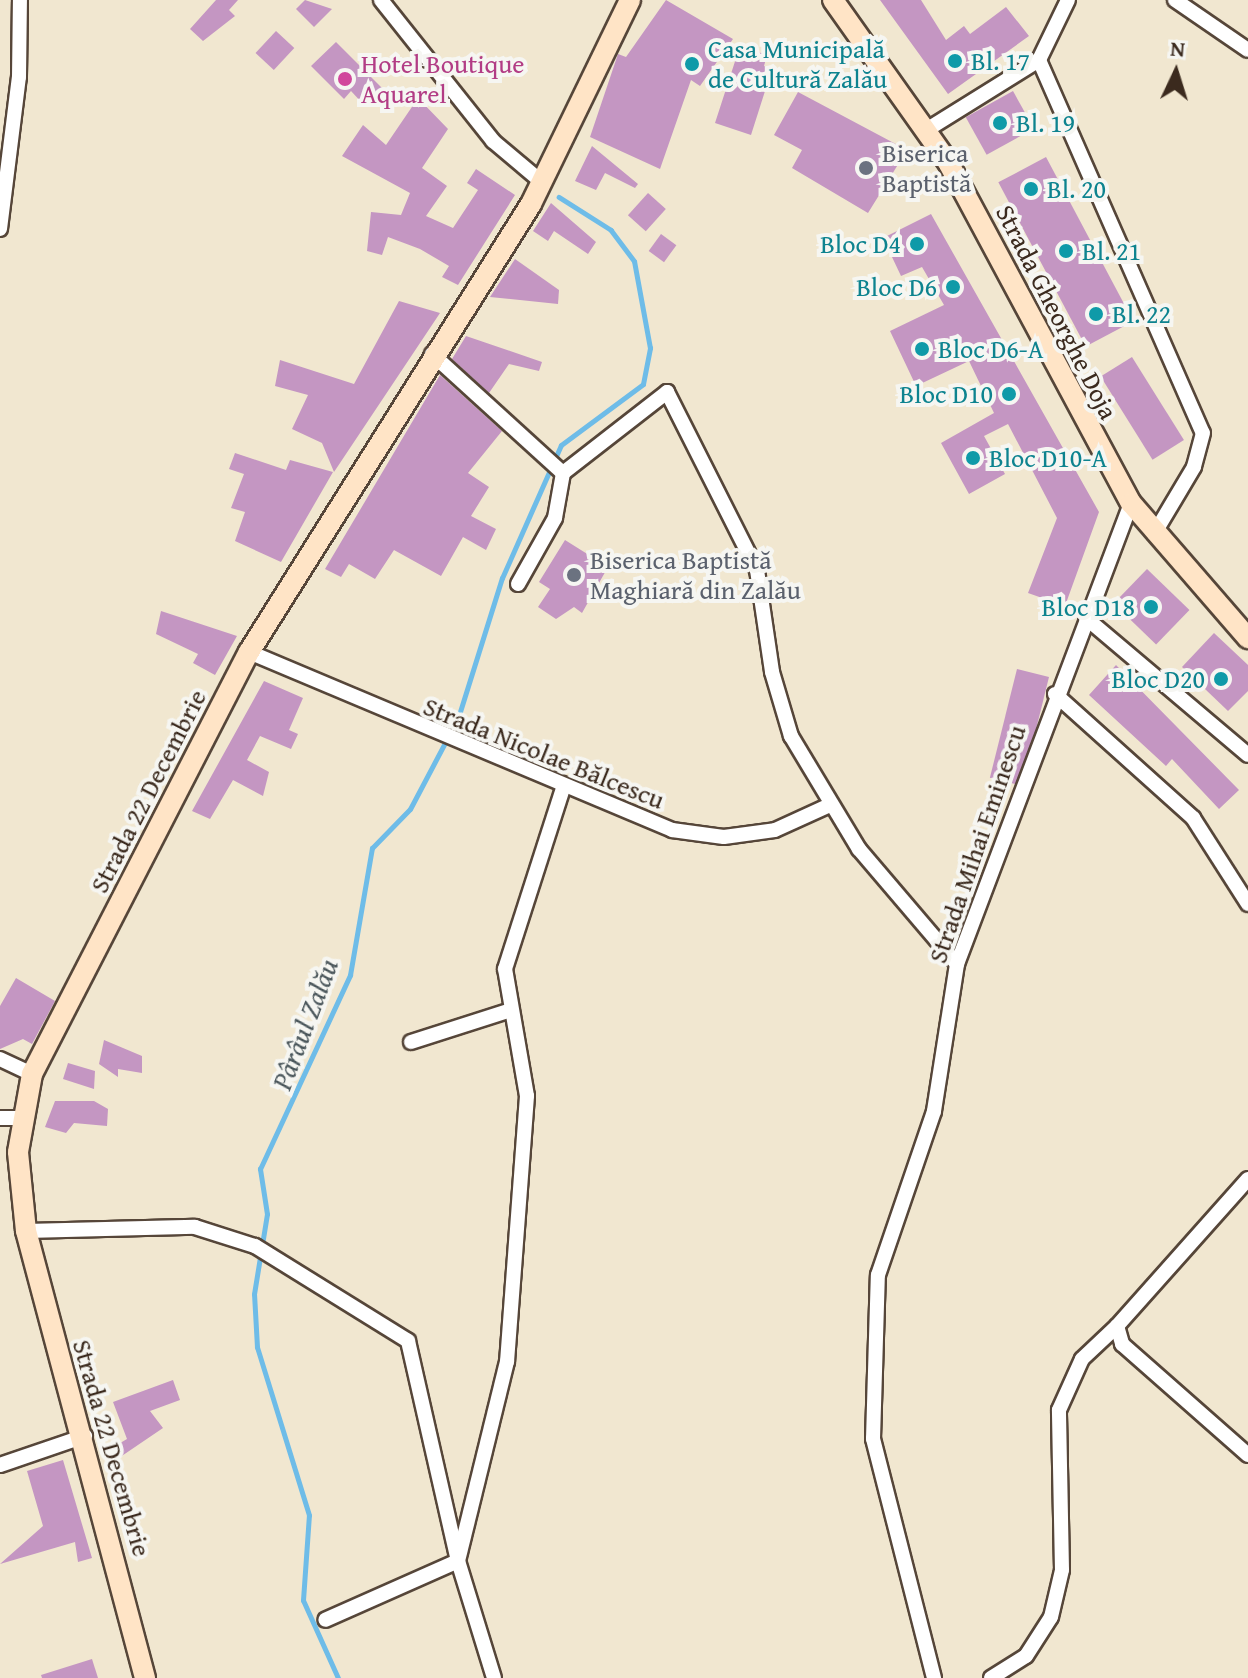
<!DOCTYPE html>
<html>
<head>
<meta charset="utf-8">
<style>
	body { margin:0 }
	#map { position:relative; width:1248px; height:1678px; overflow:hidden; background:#f1e7d0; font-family:"Gentium Book Plus",serif }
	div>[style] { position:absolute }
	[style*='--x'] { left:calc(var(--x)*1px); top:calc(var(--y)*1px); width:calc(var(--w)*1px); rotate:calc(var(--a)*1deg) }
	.stream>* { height:5px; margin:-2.5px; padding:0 2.5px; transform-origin:2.5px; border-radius:2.5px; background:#6ebce8 }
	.building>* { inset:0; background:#c496c2; transform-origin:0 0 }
	.roads { filter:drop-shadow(2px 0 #564639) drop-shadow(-2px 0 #564639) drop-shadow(0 2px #564639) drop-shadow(0 -2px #564639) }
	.minor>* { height:14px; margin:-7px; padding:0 7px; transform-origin:7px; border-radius:7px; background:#fff }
	.secondary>* { height:20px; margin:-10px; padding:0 10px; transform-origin:10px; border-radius:10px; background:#ffe4c6 }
	.dots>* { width:22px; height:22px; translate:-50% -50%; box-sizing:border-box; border:4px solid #f6f6f2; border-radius:50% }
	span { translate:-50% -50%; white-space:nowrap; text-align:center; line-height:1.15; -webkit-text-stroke:8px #f6f6f2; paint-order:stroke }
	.culture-label { font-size:26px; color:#0d838f }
	.left { translate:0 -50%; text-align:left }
	.right { translate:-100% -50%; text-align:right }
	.hotel-label { font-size:26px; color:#b23c85 }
	.worship-label { font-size:26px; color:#5b616d }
	.street-label { font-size:26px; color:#3b2a1e }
	.water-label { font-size:28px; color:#4a565b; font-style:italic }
	.north { position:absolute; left:1136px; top:32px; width:80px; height:80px; -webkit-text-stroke:6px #f6f6f2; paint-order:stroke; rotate:4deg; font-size:22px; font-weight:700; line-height:32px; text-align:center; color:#3b2a1e }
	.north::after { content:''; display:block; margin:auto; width:28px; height:36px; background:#3b2a1e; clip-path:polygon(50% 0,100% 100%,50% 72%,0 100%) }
</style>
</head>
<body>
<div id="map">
	<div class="stream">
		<i style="--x:338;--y:1678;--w:85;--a:-114.2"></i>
		<i style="--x:303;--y:1600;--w:85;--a:-86"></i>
		<i style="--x:309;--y:1515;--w:176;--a:-107.2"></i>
		<i style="--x:257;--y:1347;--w:53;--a:-93.2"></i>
		<i style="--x:254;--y:1294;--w:81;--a:-80.8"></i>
		<i style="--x:267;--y:1214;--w:46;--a:-98.8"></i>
		<i style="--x:260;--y:1169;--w:214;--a:-65.1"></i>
		<i style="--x:350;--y:975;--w:129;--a:-80.2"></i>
		<i style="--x:372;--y:848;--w:54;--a:-45.7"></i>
		<i style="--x:410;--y:809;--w:103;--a:-62.2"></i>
		<i style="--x:458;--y:718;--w:147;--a:-72.6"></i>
		<i style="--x:502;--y:578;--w:145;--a:-66.1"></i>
		<i style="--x:561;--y:445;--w:102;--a:-36.6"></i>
		<i style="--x:643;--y:384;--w:37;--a:-79"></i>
		<i style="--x:650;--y:348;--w:88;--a:-100.4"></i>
		<i style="--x:634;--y:261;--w:39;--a:-127"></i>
		<i style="--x:611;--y:230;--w:62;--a:-147.6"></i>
	</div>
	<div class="building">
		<i style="clip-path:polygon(216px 0,238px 0,229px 10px,235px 16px,203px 41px,190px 29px)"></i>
		<i style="clip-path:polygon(305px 0,332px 9px,314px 27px,296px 9px)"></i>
		<i style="clip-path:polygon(666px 0,733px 39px,700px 86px,691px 80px,660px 169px,590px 137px,618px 54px,626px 57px)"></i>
		<i style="clip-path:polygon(880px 0,921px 0,946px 40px,964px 26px,970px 34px,1006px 7px,1029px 36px,948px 94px)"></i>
		<i style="left:276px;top:31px;width:25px;height:30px;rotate:43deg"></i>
		<i style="clip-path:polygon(336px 42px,382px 88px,364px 105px,351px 91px,344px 99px,311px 66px)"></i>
		<i style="clip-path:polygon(740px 46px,767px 55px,764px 66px,772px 69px,751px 135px,715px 123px)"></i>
		<i style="left:1013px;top:91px;width:43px;height:54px;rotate:61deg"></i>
		<i style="clip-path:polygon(798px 92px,907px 150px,868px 213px,792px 168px,802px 150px,774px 135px)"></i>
		<i style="clip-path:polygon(418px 98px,448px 129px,422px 168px,447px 186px,426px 216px,453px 228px,478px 190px,467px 183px,476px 169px,515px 195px,458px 285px,442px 277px,449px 266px,420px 249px,388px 237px,382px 255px,367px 251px,371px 212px,401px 215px,410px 193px,342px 156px,363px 125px,386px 145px)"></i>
		<i style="clip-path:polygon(592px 146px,638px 184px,635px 188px,605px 173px,596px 190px,575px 181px)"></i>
		<i style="left:1046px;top:157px;width:186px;height:54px;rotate:62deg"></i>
		<i style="left:648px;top:193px;width:24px;height:30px;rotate:42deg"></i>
		<i style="clip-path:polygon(551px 203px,596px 242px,588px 254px,554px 231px,548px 241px,533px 231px)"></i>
		<i style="clip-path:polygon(931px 214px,1099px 512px,1065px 606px,1028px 593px,1057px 518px,1008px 424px,984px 436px,1005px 474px,969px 494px,941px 443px,994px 413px,969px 361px,916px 386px,890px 331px,944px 305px,922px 267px,901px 276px,883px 238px)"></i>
		<i style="left:661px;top:234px;width:19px;height:21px;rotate:36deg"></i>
		<i style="clip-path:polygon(515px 259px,559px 290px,558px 304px,490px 297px)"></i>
		<i style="clip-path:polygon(399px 301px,440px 313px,334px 472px,322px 443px,292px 429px,308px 395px,275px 386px,280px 360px,354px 384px)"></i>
		<i style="clip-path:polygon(466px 336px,542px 362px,539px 371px,509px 364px,489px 393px,452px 359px)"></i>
		<i style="left:1132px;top:357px;width:98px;height:37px;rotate:58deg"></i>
		<i style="clip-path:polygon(440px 375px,502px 431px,468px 473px,489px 487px,471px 516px,496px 529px,486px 550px,463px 537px,441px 576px,394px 550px,375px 579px,349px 564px,341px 577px,325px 569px)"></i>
		<i style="clip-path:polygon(235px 453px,286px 470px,290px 460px,333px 472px,281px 562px,235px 541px,245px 512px,231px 508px,244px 474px,229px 469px)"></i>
		<i style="clip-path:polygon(565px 540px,608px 567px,582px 613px,574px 607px,556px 619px,538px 607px,550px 589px,539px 582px)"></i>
		<i style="left:1147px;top:569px;width:59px;height:48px;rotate:44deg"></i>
		<i style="clip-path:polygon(161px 611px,237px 636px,215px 675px,193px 663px,198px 654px,156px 634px)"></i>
		<i style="clip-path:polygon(1214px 633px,1248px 665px,1248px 691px,1228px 711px,1182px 667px)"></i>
		<i style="clip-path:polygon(1116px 665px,1239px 790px,1219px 809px,1172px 759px,1166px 766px,1089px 695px)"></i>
		<i style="left:1017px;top:669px;width:33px;height:112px;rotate:14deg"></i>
		<i style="clip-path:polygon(264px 681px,303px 698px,289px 730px,298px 734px,291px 749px,260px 736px,247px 760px,269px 772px,263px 796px,233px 780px,210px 819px,192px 811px)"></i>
		<i style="clip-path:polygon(16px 978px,55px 1001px,32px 1044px,23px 1039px,0 1049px,0 1006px)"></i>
		<i style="clip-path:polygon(104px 1040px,142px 1056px,142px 1073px,118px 1069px,118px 1077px,99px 1064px)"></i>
		<i style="clip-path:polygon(68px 1063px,95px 1071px,94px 1089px,63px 1079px)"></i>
		<i style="clip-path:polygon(55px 1101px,94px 1101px,108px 1109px,107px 1126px,74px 1123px,66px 1133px,45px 1127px)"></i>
		<i style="clip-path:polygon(173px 1380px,180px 1400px,150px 1411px,163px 1428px,107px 1466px,105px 1452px,127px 1439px,113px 1402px)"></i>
		<i style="clip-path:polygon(63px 1460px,92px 1558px,78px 1562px,75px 1542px,0 1564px,43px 1526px,27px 1471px)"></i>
		<i style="clip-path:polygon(92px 1659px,98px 1678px,42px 1678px,41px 1675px)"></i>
	</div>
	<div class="roads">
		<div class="minor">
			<i style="--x:381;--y:0;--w:180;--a:51.5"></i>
			<i style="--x:493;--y:141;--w:65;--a:40"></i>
			<i style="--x:1068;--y:0;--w:67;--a:115.8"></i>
			<i style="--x:1039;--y:60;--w:407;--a:66.3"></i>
			<i style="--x:1203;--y:433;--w:35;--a:105"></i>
			<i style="--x:1194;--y:467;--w:78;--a:120.8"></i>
			<i style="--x:1175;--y:0;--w:88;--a:34.4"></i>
			<i style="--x:928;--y:129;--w:131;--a:-31.9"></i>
			<i style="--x:0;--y:229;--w:153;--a:-82.9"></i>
			<i style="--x:19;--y:77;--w:77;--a:-89.3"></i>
			<i style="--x:432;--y:354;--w:177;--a:42.3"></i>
			<i style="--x:518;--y:584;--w:76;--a:-60.7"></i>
			<i style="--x:555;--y:518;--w:46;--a:-79.9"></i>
			<i style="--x:563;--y:473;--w:132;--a:-37.9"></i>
			<i style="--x:667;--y:392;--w:199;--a:63.2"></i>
			<i style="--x:757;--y:570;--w:103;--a:81.6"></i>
			<i style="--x:772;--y:672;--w:67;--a:73.5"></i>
			<i style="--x:791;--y:736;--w:132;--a:59"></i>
			<i style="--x:859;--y:849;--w:151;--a:49.6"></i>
			<i style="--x:1086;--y:618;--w:212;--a:40.2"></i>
			<i style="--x:249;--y:652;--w:459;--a:22.8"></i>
			<i style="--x:672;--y:830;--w:52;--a:7.7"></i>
			<i style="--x:724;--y:837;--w:51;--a:-7.8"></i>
			<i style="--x:775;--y:830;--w:60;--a:-24.4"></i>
			<i style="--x:1055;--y:694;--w:186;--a:41.9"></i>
			<i style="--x:1193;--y:818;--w:102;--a:57.4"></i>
			<i style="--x:411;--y:1042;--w:105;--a:-17.7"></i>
			<i style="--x:0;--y:1059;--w:35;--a:25"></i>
			<i style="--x:0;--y:1118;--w:20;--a:0"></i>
			<i style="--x:1248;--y:1179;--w:197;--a:131.7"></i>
			<i style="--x:1117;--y:1326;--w:19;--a:74"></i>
			<i style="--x:1122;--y:1344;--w:168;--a:41.4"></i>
			<i style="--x:26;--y:1231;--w:169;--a:-1.4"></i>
			<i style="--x:195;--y:1227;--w:63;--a:17.6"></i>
			<i style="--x:255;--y:1246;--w:180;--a:31.8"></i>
			<i style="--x:408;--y:1341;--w:226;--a:77.2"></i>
			<i style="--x:458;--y:1561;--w:145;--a:156.1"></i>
			<i style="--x:0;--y:1465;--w:90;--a:-18.8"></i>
			<i style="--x:494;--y:1678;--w:122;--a:-107.1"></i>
			<i style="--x:458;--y:1561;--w:205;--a:-76.2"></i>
			<i style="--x:507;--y:1362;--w:267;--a:-85.7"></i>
			<i style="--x:527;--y:1096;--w:129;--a:-99.8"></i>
			<i style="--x:505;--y:969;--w:190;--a:-72.2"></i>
			<i style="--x:934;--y:1678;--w:247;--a:-104.3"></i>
			<i style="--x:873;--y:1439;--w:164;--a:-88.3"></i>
			<i style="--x:878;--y:1275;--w:173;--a:-71.1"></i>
			<i style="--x:934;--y:1111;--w:149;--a:-81.1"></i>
			<i style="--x:957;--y:964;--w:493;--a:-69.3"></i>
			<i style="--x:991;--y:1678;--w:41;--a:-32.2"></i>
			<i style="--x:1026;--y:1656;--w:46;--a:-57.3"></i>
			<i style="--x:1051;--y:1617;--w:48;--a:-76.8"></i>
			<i style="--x:1062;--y:1570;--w:160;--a:-91.1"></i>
			<i style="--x:1059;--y:1410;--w:56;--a:-65.7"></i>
			<i style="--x:1082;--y:1359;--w:48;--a:-43.3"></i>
		</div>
		<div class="secondary">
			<i style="--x:833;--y:0;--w:201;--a:54.7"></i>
			<i style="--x:949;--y:164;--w:385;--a:61.8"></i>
			<i style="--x:1131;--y:503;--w:179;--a:49.1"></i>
			<i style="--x:145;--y:1678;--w:463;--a:-104.9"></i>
			<i style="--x:26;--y:1231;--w:79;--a:-95.8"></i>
			<i style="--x:18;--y:1152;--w:79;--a:-79.8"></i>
			<i style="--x:32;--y:1074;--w:475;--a:-62.8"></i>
			<i style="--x:249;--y:652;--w:529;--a:-57.81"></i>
			<i style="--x:531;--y:204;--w:227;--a:-64.1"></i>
		</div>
	</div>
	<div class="dots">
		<i style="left:955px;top:61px;background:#0f9aa8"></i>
		<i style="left:692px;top:64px;background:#0f9aa8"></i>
		<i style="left:345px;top:79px;background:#d1479c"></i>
		<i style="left:1000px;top:123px;background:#0f9aa8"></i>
		<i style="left:866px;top:168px;background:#6b7280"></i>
		<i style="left:1031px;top:189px;background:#0f9aa8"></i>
		<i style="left:917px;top:244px;background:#0f9aa8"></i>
		<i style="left:1066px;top:251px;background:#0f9aa8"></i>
		<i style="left:953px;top:287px;background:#0f9aa8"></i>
		<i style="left:1096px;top:314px;background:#0f9aa8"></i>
		<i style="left:922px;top:349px;background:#0f9aa8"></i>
		<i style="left:1009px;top:394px;background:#0f9aa8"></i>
		<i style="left:973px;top:458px;background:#0f9aa8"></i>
		<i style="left:574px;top:575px;background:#6b7280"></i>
		<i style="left:1151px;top:607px;background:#0f9aa8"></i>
		<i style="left:1221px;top:679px;background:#0f9aa8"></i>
	</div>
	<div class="culture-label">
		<span class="left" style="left:708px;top:64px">Casa Municipală<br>de Cultură Zalău</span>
		<span class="left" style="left:971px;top:61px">Bl. 17</span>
		<span class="left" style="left:1016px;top:123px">Bl. 19</span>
		<span class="left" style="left:1047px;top:189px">Bl. 20</span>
		<span class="right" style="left:901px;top:244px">Bloc D4</span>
		<span class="left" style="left:1082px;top:251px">Bl. 21</span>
		<span class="right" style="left:937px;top:287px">Bloc D6</span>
		<span class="left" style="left:1112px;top:314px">Bl. 22</span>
		<span class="left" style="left:938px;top:349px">Bloc D6-A</span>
		<span class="right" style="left:993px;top:394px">Bloc D10</span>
		<span class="left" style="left:989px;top:458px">Bloc D10-A</span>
		<span class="right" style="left:1135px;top:607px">Bloc D18</span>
		<span class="right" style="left:1205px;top:679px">Bloc D20</span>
	</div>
	<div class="hotel-label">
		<span class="left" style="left:361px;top:79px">Hotel Boutique<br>Aquarel</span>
	</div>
	<div class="worship-label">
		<span class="left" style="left:882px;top:168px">Biserica<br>Baptistă</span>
		<span class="left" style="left:590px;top:575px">Biserica Baptistă<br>Maghiară din Zalău</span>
	</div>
	<div class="street-label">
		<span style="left:1057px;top:312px;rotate:63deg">Strada Gheorghe Doja</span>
		<span style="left:544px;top:753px;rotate:22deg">Strada Nicolae Bălcescu</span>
		<span style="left:148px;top:791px;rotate:-63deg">Strada 22 Decembrie</span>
		<span style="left:977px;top:844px;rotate:-71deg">Strada Mihai Eminescu</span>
		<span style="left:112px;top:1448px;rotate:74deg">Strada 22 Decembrie</span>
	</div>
	<div class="water-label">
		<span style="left:305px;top:1024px;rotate:-69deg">Pârâul Zalău</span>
	</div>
	<div class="north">N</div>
</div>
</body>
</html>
